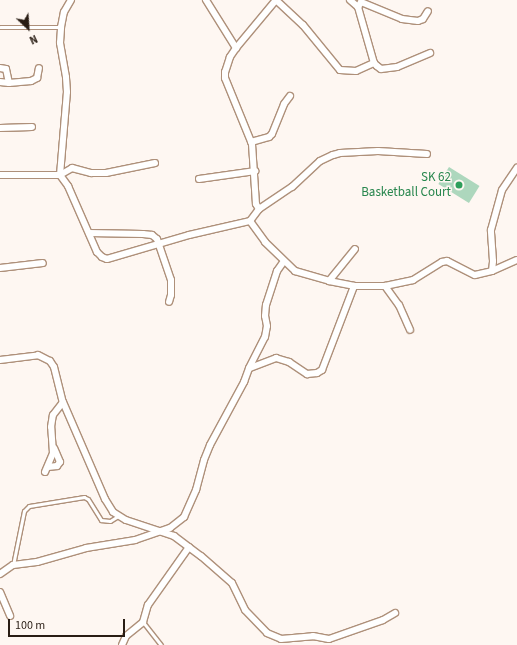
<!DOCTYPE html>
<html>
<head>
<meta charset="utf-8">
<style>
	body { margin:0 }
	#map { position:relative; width:517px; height:645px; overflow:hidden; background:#fef7f2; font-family:"Source Sans 3",sans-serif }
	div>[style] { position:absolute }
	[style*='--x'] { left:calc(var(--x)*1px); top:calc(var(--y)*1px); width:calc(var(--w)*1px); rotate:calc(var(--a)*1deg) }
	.green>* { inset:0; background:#add7bd; transform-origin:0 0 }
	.roads { filter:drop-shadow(1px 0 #ae907a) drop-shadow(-1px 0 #ae907a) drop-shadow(0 1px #ae907a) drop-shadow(0 -1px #ae907a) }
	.lane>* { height:3px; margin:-1.5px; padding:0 1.5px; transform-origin:1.5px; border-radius:1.5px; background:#fff }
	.street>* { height:6px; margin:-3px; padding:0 3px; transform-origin:3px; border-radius:3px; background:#fff }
	.dots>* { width:11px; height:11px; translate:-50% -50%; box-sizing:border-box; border:2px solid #fef7f2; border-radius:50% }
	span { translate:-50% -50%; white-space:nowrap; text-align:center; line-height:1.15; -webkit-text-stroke:3px #fef7f2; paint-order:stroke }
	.leisure-label { font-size:13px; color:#27864d }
	.right { translate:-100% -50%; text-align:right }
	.north { position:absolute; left:8px; top:8px; width:40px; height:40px; -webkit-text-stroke:3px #fef7f2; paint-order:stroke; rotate:155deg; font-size:11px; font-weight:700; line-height:16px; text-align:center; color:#291d14 }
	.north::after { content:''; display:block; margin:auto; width:14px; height:18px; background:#291d14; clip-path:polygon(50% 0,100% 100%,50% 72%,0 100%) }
	.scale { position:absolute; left:8px; top:619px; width:117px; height:18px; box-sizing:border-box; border:2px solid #291d14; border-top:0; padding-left:5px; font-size:12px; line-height:14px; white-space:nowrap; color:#291d14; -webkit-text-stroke:3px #fef7f2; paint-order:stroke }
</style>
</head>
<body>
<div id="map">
	<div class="green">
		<i style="left:449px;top:167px;width:36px;height:20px;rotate:32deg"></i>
	</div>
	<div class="roads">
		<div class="lane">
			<i style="--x:0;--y:27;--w:61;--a:0"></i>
			<i style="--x:13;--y:565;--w:55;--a:-78.5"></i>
			<i style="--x:24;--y:511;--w:7;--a:-45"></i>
			<i style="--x:29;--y:506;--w:56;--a:-9.3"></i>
			<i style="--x:84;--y:497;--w:4;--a:27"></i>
			<i style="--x:88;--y:499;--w:25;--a:58"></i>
			<i style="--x:101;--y:520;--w:9;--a:6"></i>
			<i style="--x:110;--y:521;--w:9;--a:-32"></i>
			<i style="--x:143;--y:622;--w:29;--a:52"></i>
		</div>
		<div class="street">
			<i style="--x:206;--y:0;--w:57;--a:58"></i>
			<i style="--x:276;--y:0;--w:62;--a:129.8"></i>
			<i style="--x:236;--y:48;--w:11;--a:124"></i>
			<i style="--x:230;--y:57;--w:16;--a:108"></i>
			<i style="--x:225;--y:72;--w:6;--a:90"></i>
			<i style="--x:225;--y:78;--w:71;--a:67.8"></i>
			<i style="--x:252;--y:144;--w:60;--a:86.2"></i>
			<i style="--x:256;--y:204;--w:6;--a:59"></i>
			<i style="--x:259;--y:209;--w:40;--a:-34"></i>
			<i style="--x:292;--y:187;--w:38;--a:-43"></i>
			<i style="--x:320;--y:161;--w:14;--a:-25"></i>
			<i style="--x:333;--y:155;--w:7;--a:-16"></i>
			<i style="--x:340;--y:153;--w:38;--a:-3"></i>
			<i style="--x:378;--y:151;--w:49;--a:3.5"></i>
			<i style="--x:276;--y:0;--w:37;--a:43"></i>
			<i style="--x:303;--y:25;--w:58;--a:50.6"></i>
			<i style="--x:340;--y:70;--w:16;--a:4"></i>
			<i style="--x:356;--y:71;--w:20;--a:-24"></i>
			<i style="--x:350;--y:0;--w:11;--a:41"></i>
			<i style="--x:358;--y:7;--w:58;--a:74.1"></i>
			<i style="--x:374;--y:63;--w:4;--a:45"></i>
			<i style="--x:377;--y:66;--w:5;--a:37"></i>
			<i style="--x:381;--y:69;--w:16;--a:-7"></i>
			<i style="--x:397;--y:67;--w:36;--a:-23"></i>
			<i style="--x:358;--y:7;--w:6;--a:-59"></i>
			<i style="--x:361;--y:2;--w:44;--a:22.5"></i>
			<i style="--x:402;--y:19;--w:16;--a:7"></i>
			<i style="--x:418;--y:21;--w:5;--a:-22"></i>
			<i style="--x:423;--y:19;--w:9;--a:-58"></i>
			<i style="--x:0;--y:68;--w:6;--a:9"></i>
			<i style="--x:6;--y:69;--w:14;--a:78"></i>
			<i style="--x:0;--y:82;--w:9;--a:6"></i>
			<i style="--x:9;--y:83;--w:22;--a:-5"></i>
			<i style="--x:31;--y:81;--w:7;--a:-27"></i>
			<i style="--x:37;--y:78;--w:10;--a:-79"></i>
			<i style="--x:0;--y:128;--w:32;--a:-2"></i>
			<i style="--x:251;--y:142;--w:19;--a:-16"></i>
			<i style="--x:269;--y:137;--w:4;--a:-45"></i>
			<i style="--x:272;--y:134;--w:32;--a:-68"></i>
			<i style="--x:284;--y:104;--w:10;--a:-53"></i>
			<i style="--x:0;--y:175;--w:60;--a:0"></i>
			<i style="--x:60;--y:175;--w:14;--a:54"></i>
			<i style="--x:68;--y:186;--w:72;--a:66.3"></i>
			<i style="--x:97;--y:252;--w:7;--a:45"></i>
			<i style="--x:102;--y:257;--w:5;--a:22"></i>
			<i style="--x:107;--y:259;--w:85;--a:-16.3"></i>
			<i style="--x:189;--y:235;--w:63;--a:-12.9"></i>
			<i style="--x:250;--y:221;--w:26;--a:54"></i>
			<i style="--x:265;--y:242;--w:42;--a:44"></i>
			<i style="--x:295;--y:271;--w:35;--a:16"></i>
			<i style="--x:329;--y:281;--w:25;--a:11"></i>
			<i style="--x:354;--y:286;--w:31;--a:0"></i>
			<i style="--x:385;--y:286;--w:29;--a:-12"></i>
			<i style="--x:413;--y:280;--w:34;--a:-32"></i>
			<i style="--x:442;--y:262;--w:5;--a:-11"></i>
			<i style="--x:447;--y:261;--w:31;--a:27"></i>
			<i style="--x:475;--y:275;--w:17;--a:-13"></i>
			<i style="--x:492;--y:271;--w:10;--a:-84"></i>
			<i style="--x:493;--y:261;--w:31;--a:-94"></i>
			<i style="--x:491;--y:230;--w:41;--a:-74.6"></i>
			<i style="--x:502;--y:190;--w:27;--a:-56"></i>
			<i style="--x:60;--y:175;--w:83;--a:-85.2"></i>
			<i style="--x:67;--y:92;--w:15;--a:-94"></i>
			<i style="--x:66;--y:77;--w:35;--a:-100"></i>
			<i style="--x:60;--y:43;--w:16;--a:-86"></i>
			<i style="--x:61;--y:27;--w:15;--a:-79"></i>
			<i style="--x:64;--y:12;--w:14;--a:-60"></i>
			<i style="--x:60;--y:175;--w:14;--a:-30"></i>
			<i style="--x:72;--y:168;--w:20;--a:15"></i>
			<i style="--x:91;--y:173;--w:15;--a:0"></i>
			<i style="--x:106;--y:173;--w:50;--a:-11.5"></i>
			<i style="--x:199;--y:179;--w:57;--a:-8.1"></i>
			<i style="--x:250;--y:221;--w:15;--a:-53"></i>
			<i style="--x:89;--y:233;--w:54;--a:1.1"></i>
			<i style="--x:143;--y:234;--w:9;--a:6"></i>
			<i style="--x:152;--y:235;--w:6;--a:39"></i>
			<i style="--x:157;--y:239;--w:43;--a:71.1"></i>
			<i style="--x:171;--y:280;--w:15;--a:90"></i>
			<i style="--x:171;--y:295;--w:7;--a:106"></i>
			<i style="--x:0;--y:268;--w:43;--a:-6.6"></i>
			<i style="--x:492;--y:271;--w:27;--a:-24"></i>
			<i style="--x:329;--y:281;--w:41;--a:-50.9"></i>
			<i style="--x:385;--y:286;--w:24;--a:54"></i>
			<i style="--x:399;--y:305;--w:27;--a:66"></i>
			<i style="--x:0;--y:360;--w:38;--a:-7"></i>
			<i style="--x:38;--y:355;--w:13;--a:27"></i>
			<i style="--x:50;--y:361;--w:7;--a:56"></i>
			<i style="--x:54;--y:367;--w:36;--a:76"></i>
			<i style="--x:63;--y:402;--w:106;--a:66.6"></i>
			<i style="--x:105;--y:499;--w:15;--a:58"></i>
			<i style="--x:113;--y:512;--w:15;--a:32"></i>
			<i style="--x:126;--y:520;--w:51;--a:18.4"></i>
			<i style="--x:174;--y:536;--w:34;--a:37"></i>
			<i style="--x:201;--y:556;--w:41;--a:41.1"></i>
			<i style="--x:232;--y:583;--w:30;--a:64"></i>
			<i style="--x:245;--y:610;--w:32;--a:46"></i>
			<i style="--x:267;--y:633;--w:15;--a:23"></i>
			<i style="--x:281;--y:639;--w:32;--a:-5"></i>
			<i style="--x:313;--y:636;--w:16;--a:11"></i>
			<i style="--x:329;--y:639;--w:57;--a:-19.4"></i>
			<i style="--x:383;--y:620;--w:14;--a:-30"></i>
			<i style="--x:250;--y:368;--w:28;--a:-21"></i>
			<i style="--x:276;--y:358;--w:14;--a:17"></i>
			<i style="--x:289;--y:362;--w:22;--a:34"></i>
			<i style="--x:307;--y:374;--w:10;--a:-6"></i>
			<i style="--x:317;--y:373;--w:6;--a:-31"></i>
			<i style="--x:322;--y:370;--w:90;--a:-69.1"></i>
			<i style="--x:48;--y:467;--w:9;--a:-6"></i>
			<i style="--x:57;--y:466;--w:5;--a:-53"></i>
			<i style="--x:60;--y:462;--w:15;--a:-113"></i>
			<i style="--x:45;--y:472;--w:21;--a:-67"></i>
			<i style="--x:53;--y:453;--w:26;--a:-94"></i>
			<i style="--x:51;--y:427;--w:12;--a:-81"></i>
			<i style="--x:53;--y:415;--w:16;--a:-52"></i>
			<i style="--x:0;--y:574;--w:16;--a:-35"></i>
			<i style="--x:13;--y:565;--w:24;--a:-7"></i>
			<i style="--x:37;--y:562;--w:51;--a:-15.9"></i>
			<i style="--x:86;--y:548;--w:50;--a:-9.3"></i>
			<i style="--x:135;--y:540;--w:37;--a:-19"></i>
			<i style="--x:170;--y:528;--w:18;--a:-38"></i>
			<i style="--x:184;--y:517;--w:30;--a:-66"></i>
			<i style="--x:196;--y:490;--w:31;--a:-75"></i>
			<i style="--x:204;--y:460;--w:16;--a:-68"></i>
			<i style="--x:210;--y:445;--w:72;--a:-61.6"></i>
			<i style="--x:244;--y:382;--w:15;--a:-70"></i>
			<i style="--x:249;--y:368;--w:35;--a:-63"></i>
			<i style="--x:265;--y:337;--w:11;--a:-80"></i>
			<i style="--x:267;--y:326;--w:10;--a:-101"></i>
			<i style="--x:265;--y:316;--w:11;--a:-85"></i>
			<i style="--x:266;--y:305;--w:36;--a:-72"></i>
			<i style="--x:277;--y:271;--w:12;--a:-55"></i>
			<i style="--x:0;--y:592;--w:26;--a:67"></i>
			<i style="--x:122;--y:645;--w:10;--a:-66"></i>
			<i style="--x:126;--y:636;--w:22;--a:-39"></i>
			<i style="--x:143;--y:622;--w:18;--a:-74"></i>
			<i style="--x:148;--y:605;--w:71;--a:-54.7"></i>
		</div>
	</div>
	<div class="dots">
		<i style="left:459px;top:185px;background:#2e9e5b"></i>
	</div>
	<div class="leisure-label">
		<span class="right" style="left:451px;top:185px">SK 62<br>Basketball Court</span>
	</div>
	<div class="north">N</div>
	<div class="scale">100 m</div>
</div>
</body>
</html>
